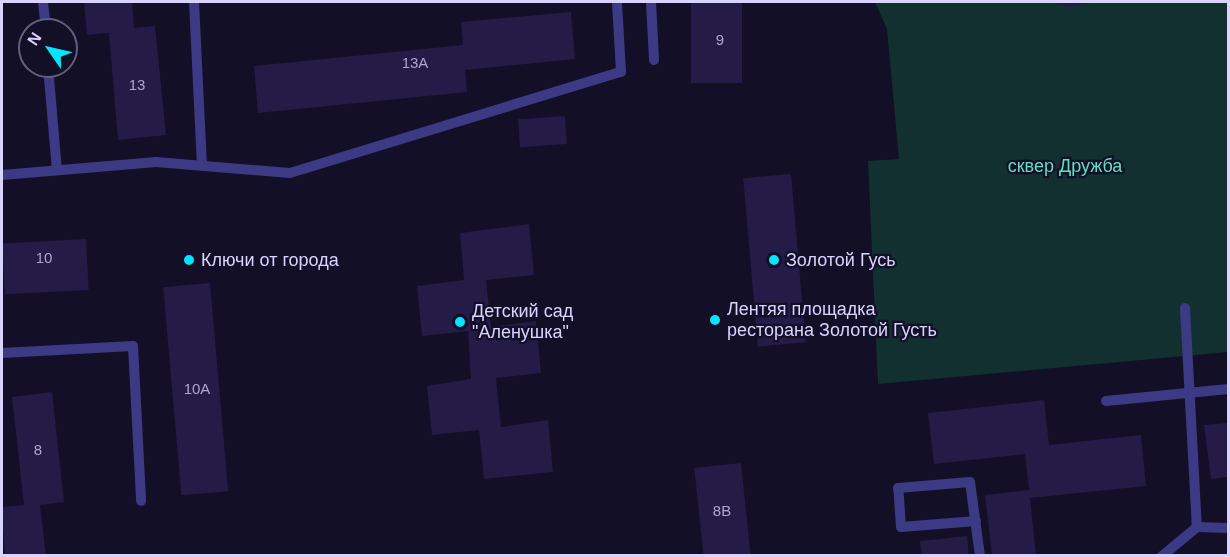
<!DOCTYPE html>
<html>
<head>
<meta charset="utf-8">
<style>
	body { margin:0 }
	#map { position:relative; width:1230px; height:557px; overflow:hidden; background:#130f26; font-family:Helvetica,sans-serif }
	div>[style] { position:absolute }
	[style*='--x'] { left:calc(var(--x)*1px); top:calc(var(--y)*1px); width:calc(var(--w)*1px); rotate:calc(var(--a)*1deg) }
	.green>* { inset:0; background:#12302f }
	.building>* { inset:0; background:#241b47; transform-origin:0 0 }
	.service>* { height:10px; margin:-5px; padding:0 5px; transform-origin:5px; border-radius:5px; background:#3d3a85 }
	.dots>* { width:16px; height:16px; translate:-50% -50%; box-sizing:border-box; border:3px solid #130f26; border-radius:50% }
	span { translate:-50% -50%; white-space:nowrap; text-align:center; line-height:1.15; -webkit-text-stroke:4.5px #130f26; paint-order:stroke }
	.number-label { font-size:15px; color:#aca6d1 }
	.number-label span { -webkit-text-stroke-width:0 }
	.park-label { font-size:18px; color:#5fe0c0 }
	.poi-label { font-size:18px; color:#d9d4ff }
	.left { translate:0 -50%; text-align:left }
	.frame { position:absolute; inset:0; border:3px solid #d9d4ff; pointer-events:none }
	.north { position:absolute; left:18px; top:18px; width:60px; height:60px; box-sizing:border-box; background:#130f26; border:2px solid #625e7d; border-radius:50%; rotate:304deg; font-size:16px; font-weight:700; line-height:24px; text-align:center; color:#d9d4ff }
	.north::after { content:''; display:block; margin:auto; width:21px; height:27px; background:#00e5ff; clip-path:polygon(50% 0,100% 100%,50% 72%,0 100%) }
</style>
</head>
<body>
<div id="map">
	<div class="green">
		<i style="clip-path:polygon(875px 2px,1228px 2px,1228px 352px,878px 384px,868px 161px,899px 159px,887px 29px)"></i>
	</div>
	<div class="building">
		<i style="clip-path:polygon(84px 2px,132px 2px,134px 28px,155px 26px,166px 135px,118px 140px,109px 33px,87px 35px)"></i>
		<i style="left:691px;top:2px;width:51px;height:81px"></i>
		<i style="clip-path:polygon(1050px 2px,1096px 2px,1069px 7px)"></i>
		<i style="clip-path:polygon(571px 12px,575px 59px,465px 70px,467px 92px,258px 113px,254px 66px,463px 45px,461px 22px)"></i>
		<i style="left:565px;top:116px;width:28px;height:47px;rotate:86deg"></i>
		<i style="left:791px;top:174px;width:169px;height:48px;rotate:85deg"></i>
		<i style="clip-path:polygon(529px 224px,534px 275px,486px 280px,491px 327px,536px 321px,541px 373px,496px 378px,501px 427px,548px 420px,553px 472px,484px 479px,479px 430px,432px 435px,427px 386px,471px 379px,468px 331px,422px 336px,417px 286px,464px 280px,460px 233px)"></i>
		<i style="left:86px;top:239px;width:51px;height:84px;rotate:87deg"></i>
		<i style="left:210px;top:283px;width:209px;height:47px;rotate:85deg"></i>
		<i style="clip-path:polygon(52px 392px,64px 502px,40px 505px,46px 556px,5px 556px,2px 507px,24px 505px,12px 397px)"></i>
		<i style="clip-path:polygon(1044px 400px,1049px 445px,1141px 435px,1146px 486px,1030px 498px,1036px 556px,992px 556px,985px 495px,1029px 490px,1025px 454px,934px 464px,928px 413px)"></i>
		<i style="clip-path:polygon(1228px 423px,1228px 477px,1211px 479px,1204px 425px)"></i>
		<i style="left:741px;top:463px;width:93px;height:47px;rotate:84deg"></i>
		<i style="clip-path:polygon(967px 536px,969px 556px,922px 556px,920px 541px)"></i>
	</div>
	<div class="service">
		<i style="--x:43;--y:2;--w:28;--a:84"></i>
		<i style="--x:194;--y:2;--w:164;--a:87.2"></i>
		<i style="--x:651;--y:2;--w:58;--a:87"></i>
		<i style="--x:48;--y:66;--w:104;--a:85.1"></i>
		<i style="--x:2;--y:175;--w:155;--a:-4.8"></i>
		<i style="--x:156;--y:162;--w:134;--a:4.7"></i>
		<i style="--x:290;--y:173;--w:346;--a:-17"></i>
		<i style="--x:621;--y:72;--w:70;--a:-93.3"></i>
		<i style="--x:1185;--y:308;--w:219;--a:86.9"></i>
		<i style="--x:2;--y:353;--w:131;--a:-3.1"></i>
		<i style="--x:133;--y:346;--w:155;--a:87"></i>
		<i style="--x:1106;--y:401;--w:123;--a:-5.6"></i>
		<i style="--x:976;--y:521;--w:75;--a:175.4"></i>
		<i style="--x:901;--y:527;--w:39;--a:-94"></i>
		<i style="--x:898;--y:488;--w:72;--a:-4.8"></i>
		<i style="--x:970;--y:482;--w:75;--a:82.3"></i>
		<i style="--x:1162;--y:556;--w:45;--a:-39.6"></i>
		<i style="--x:1197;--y:527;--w:31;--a:2"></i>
	</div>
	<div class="dots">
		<i style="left:189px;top:260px;background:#00e5ff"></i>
		<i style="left:774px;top:260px;background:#00e5ff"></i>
		<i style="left:715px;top:320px;background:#00e5ff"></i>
		<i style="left:460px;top:322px;background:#00e5ff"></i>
	</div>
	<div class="number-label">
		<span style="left:720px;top:40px">9</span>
		<span style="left:415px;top:63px">13А</span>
		<span style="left:137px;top:85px">13</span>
		<span style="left:44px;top:258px">10</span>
		<span style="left:197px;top:389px">10А</span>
		<span style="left:38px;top:450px">8</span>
		<span style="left:722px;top:511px">8В</span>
	</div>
	<div class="park-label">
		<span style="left:1065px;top:166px">сквер Дружба</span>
	</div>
	<div class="poi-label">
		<span class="left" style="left:201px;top:260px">Ключи от города</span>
		<span class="left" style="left:786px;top:260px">Золотой Гусь</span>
		<span class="left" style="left:727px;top:320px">Лентяя площадка<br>ресторана Золотой Густь</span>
		<span class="left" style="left:472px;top:322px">Детский сад<br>"Аленушка"</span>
	</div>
	<div class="frame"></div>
	<div class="north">N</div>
</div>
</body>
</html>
